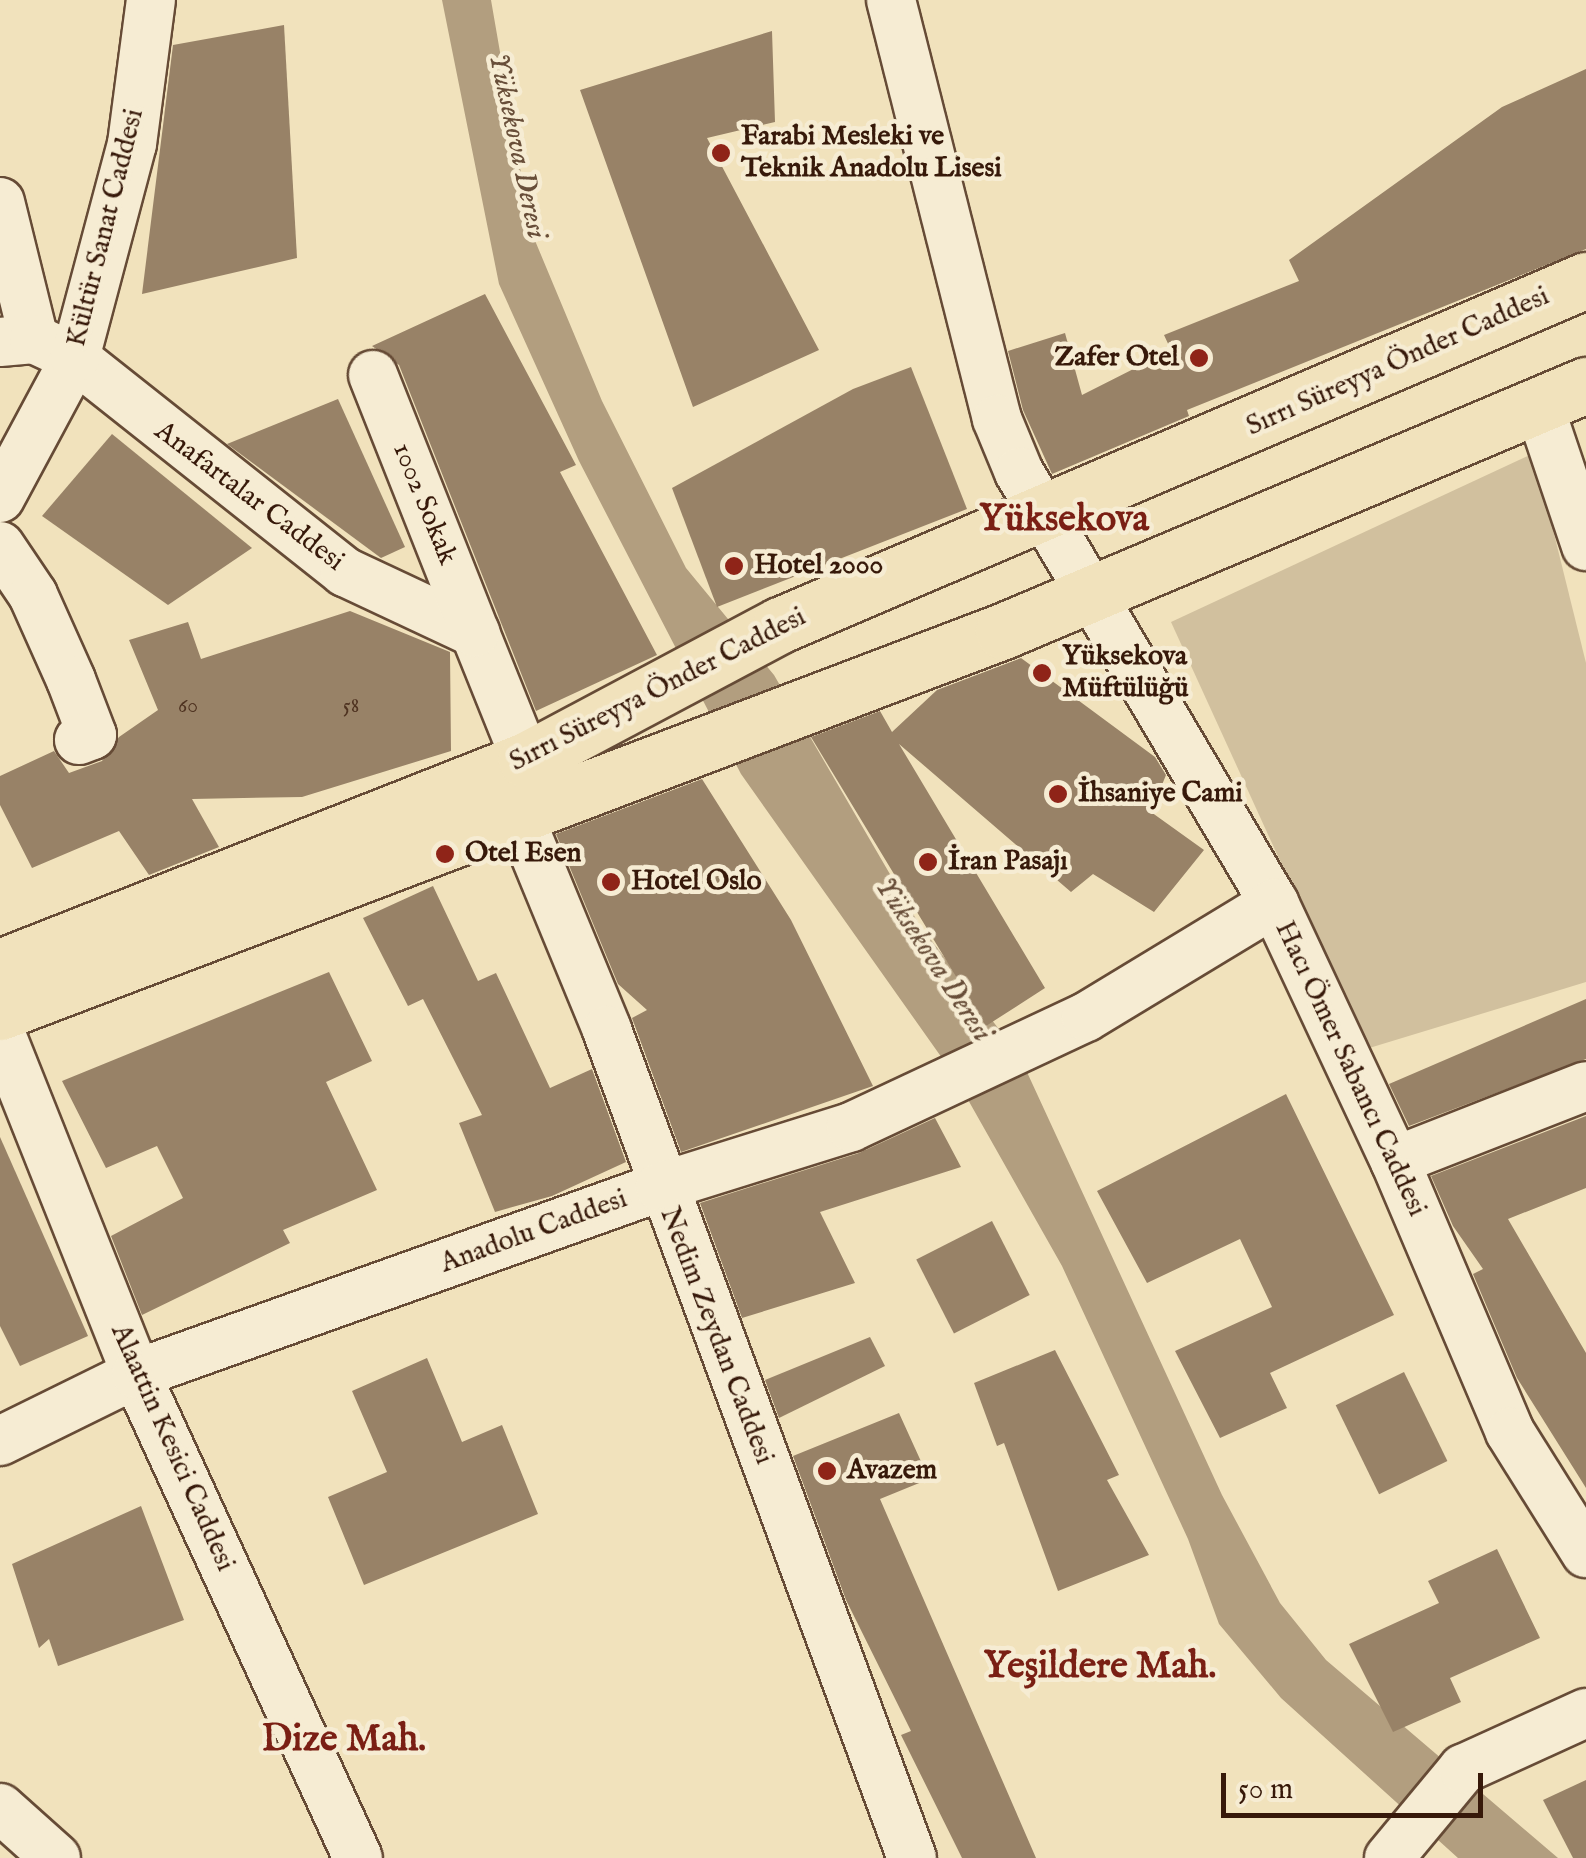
<!DOCTYPE html>
<html>
<head>
<meta charset="utf-8">
<style>
	body { margin:0 }
	#map { position:relative; width:1586px; height:1858px; overflow:hidden; background:#f1e2bc; font-family:"IM FELL English",serif }
	div>[style] { position:absolute }
	[style*='--x'] { left:calc(var(--x)*1px); top:calc(var(--y)*1px); width:calc(var(--w)*1px); rotate:calc(var(--a)*1deg) }
	.green>* { inset:0; background:#d1c09e }
	.water>* { inset:0; background:#b29e7f }
	.building>* { inset:0; background:#988267; transform-origin:0 0 }
	.roads { filter:drop-shadow(2px 0 #664b36) drop-shadow(-2px 0 #664b36) drop-shadow(0 2px #664b36) drop-shadow(0 -2px #664b36) }
	.minor>* { height:48px; margin:-24px; padding:0 24px; transform-origin:24px; border-radius:24px; background:#f6ecd3 }
	.major>* { height:55px; margin:-27.5px; padding:0 27.5px; transform-origin:27.5px; border-radius:27.5px; background:#f1e2bc }
	.dots>* { width:28px; height:28px; translate:-50% -50%; box-sizing:border-box; border:5px solid #f6ecd3; border-radius:50% }
	span { translate:-50% -50%; white-space:nowrap; text-align:center; line-height:1.15; -webkit-text-stroke:9px #f6ecd3; paint-order:stroke }
	.number-label { font-size:22px; color:#4f3321 }
	.number-label span { -webkit-text-stroke-width:0 }
	.poi-label { font-size:28px; color:#37190a; font-weight:700 }
	.left { translate:0 -50%; text-align:left }
	.right { translate:-100% -50%; text-align:right }
	.street-label { font-size:28px; color:#37190a }
	.water-label { font-size:30px; color:#684e39; font-style:italic }
	.district-label { font-size:38px; color:#7a1f14; font-weight:700 }
	.scale { position:absolute; left:1221px; top:1773px; width:262px; height:45px; box-sizing:border-box; border:5px solid #37190a; border-top:0; padding-left:12px; font-size:30px; line-height:35px; white-space:nowrap; color:#37190a; -webkit-text-stroke:8px #f6ecd3; paint-order:stroke }
</style>
</head>
<body>
<div id="map">
	<div class="green">
		<i style="clip-path:polygon(1534px 453px,1586px 663px,1586px 982px,1366px 1049px,1171px 622px)"></i>
	</div>
	<div class="water">
		<i style="clip-path:polygon(442px 0,491px 0,531px 231px,602px 401px,686px 568px,774px 675px,919px 924px,1020px 1057px,1222px 1495px,1280px 1603px,1326px 1660px,1558px 1858px,1458px 1858px,1281px 1698px,1219px 1624px,1188px 1539px,1062px 1266px,954px 1075px,741px 774px,579px 461px,499px 284px)"></i>
	</div>
	<div class="building">
		<i style="clip-path:polygon(284px 25px,297px 258px,142px 294px,173px 45px)"></i>
		<i style="clip-path:polygon(772px 31px,775px 122px,707px 138px,819px 350px,693px 407px,580px 90px)"></i>
		<i style="clip-path:polygon(1586px 69px,1586px 249px,1187px 410px,1189px 416px,1052px 474px,1023px 410px,1008px 351px,1065px 333px,1082px 395px,1171px 350px,1164px 335px,1299px 281px,1289px 260px,1502px 107px)"></i>
		<i style="clip-path:polygon(485px 294px,576px 465px,560px 472px,657px 655px,536px 711px,399px 365px,372px 346px)"></i>
		<i style="clip-path:polygon(911px 367px,967px 509px,717px 607px,672px 488px,853px 389px)"></i>
		<i style="clip-path:polygon(338px 399px,405px 547px,381px 558px,227px 444px)"></i>
		<i style="clip-path:polygon(112px 434px,252px 548px,168px 605px,42px 516px)"></i>
		<i style="clip-path:polygon(350px 611px,450px 652px,451px 751px,302px 797px,192px 799px,219px 847px,149px 875px,119px 831px,32px 868px,0 805px,0 776px,54px 751px,69px 773px,102px 761px,119px 737px,158px 710px,129px 640px,188px 622px,201px 659px)"></i>
		<i style="clip-path:polygon(1021px 658px,1155px 757px,1166px 775px,1151px 812px,1204px 850px,1154px 912px,1093px 874px,1071px 892px,899px 744px,1045px 988px,986px 1026px,811px 737px,880px 711px,892px 732px,937px 690px)"></i>
		<i style="clip-path:polygon(702px 779px,791px 920px,873px 1086px,681px 1152px,632px 1018px,647px 1010px,618px 984px,556px 834px)"></i>
		<i style="clip-path:polygon(433px 886px,478px 981px,496px 973px,550px 1088px,592px 1069px,626px 1162px,552px 1196px,495px 1212px,459px 1123px,482px 1115px,423px 999px,408px 1006px,363px 918px)"></i>
		<i style="clip-path:polygon(329px 972px,372px 1061px,326px 1082px,377px 1190px,283px 1230px,290px 1243px,142px 1315px,111px 1236px,183px 1198px,157px 1146px,106px 1168px,62px 1081px)"></i>
		<i style="clip-path:polygon(1586px 999px,1586px 1059px,1409px 1126px,1389px 1084px)"></i>
		<i style="clip-path:polygon(1286px 1094px,1394px 1315px,1270px 1373px,1287px 1408px,1220px 1438px,1175px 1351px,1272px 1307px,1240px 1239px,1147px 1283px,1097px 1191px)"></i>
		<i style="clip-path:polygon(1586px 1116px,1586px 1188px,1508px 1219px,1586px 1353px,1586px 1488px,1517px 1378px,1473px 1274px,1483px 1269px,1453px 1226px,1431px 1176px)"></i>
		<i style="clip-path:polygon(935px 1118px,961px 1167px,820px 1212px,855px 1283px,742px 1318px,700px 1203px,859px 1153px)"></i>
		<i style="clip-path:polygon(0 1137px,88px 1336px,20px 1366px,0 1326px)"></i>
		<i style="left:992px;top:1221px;width:83px;height:85px;rotate:63deg"></i>
		<i style="clip-path:polygon(870px 1337px,885px 1366px,779px 1418px,765px 1380px)"></i>
		<i style="clip-path:polygon(1055px 1350px,1119px 1475px,1107px 1480px,1149px 1555px,1058px 1591px,1004px 1443px,997px 1446px,974px 1383px)"></i>
		<i style="clip-path:polygon(427px 1358px,462px 1442px,502px 1425px,538px 1514px,364px 1585px,328px 1497px,387px 1472px,352px 1391px)"></i>
		<i style="left:1404px;top:1372px;width:99px;height:76px;rotate:64deg"></i>
		<i style="clip-path:polygon(899px 1413px,929px 1479px,880px 1499px,1036px 1858px,962px 1858px,901px 1735px,911px 1731px,846px 1600px,793px 1456px)"></i>
		<i style="clip-path:polygon(141px 1506px,184px 1620px,58px 1666px,49px 1639px,39px 1648px,12px 1564px)"></i>
		<i style="clip-path:polygon(1497px 1549px,1540px 1638px,1450px 1678px,1461px 1702px,1393px 1732px,1349px 1644px,1439px 1603px,1428px 1581px)"></i>
		<i style="clip-path:polygon(1586px 1780px,1586px 1858px,1573px 1858px,1543px 1800px)"></i>
	</div>
	<div class="roads">
		<div class="minor">
			<i style="--x:891;--y:0;--w:432;--a:75.8"></i>
			<i style="--x:997;--y:419;--w:57;--a:67.5"></i>
			<i style="--x:1019;--y:472;--w:501;--a:59.39"></i>
			<i style="--x:1274;--y:903;--w:285;--a:64.9"></i>
			<i style="--x:1395;--y:1161;--w:294;--a:67"></i>
			<i style="--x:1510;--y:1432;--w:143;--a:57.9"></i>
			<i style="--x:0;--y:202;--w:141;--a:76.1"></i>
			<i style="--x:0;--y:342;--w:34;--a:-5"></i>
			<i style="--x:34;--y:339;--w:45;--a:24.9"></i>
			<i style="--x:75;--y:358;--w:345;--a:38.4"></i>
			<i style="--x:345;--y:572;--w:144;--a:25.1"></i>
			<i style="--x:475;--y:633;--w:137;--a:68.1"></i>
			<i style="--x:373;--y:375;--w:277;--a:68.4"></i>
			<i style="--x:1538;--y:403;--w:151;--a:71.4"></i>
			<i style="--x:0;--y:498;--w:159;--a:-61.8"></i>
			<i style="--x:75;--y:358;--w:221;--a:-75.1"></i>
			<i style="--x:132;--y:144;--w:145;--a:-82.5"></i>
			<i style="--x:0;--y:546;--w:59;--a:56"></i>
			<i style="--x:33;--y:595;--w:93;--a:65.9"></i>
			<i style="--x:71;--y:680;--w:59;--a:69.1"></i>
			<i style="--x:92;--y:735;--w:14;--a:159"></i>
			<i style="--x:519;--y:816;--w:231;--a:67.6"></i>
			<i style="--x:607;--y:1030;--w:882;--a:69.78"></i>
			<i style="--x:0;--y:1032;--w:368;--a:68.3"></i>
			<i style="--x:136;--y:1374;--w:532;--a:65.36"></i>
			<i style="--x:1395;--y:1161;--w:205;--a:-21.4"></i>
			<i style="--x:0;--y:1441;--w:152;--a:-26.2"></i>
			<i style="--x:136;--y:1374;--w:556;--a:-19.64"></i>
			<i style="--x:660;--y:1187;--w:200;--a:-17.4"></i>
			<i style="--x:851;--y:1127;--w:259;--a:-25.1"></i>
			<i style="--x:1086;--y:1017;--w:220;--a:-31.2"></i>
			<i style="--x:0;--y:1808;--w:75;--a:41.8"></i>
			<i style="--x:1389;--y:1858;--w:116;--a:-50.3"></i>
			<i style="--x:1463;--y:1769;--w:135;--a:-24.5"></i>
		</div>
		<div class="major">
			<i style="--x:0;--y:967;--w:565;--a:-21.48"></i>
			<i style="--x:526;--y:760;--w:288;--a:-28"></i>
			<i style="--x:780;--y:625;--w:877;--a:-23.17"></i>
			<i style="--x:0;--y:1012;--w:1073;--a:-20.8"></i>
			<i style="--x:1003;--y:631;--w:633;--a:-22.88"></i>
		</div>
	</div>
	<div class="dots">
		<i style="left:721px;top:153px;background:#8f2418"></i>
		<i style="left:1199px;top:358px;background:#8f2418"></i>
		<i style="left:734px;top:566px;background:#8f2418"></i>
		<i style="left:1042px;top:673px;background:#8f2418"></i>
		<i style="left:1058px;top:794px;background:#8f2418"></i>
		<i style="left:445px;top:854px;background:#8f2418"></i>
		<i style="left:928px;top:862px;background:#8f2418"></i>
		<i style="left:611px;top:882px;background:#8f2418"></i>
		<i style="left:827px;top:1471px;background:#8f2418"></i>
	</div>
	<div class="number-label">
		<span style="left:188px;top:707px">60</span>
		<span style="left:351px;top:707px">58</span>
	</div>
	<div class="poi-label">
		<span class="left" style="left:741px;top:153px">Farabi Mesleki ve<br>Teknik Anadolu Lisesi</span>
		<span class="right" style="left:1179px;top:358px">Zafer Otel</span>
		<span class="left" style="left:754px;top:566px">Hotel 2000</span>
		<span class="left" style="left:1062px;top:673px">Yüksekova<br>Müftülüğü</span>
		<span class="left" style="left:1078px;top:794px">İhsaniye Cami</span>
		<span class="left" style="left:465px;top:854px">Otel Esen</span>
		<span class="left" style="left:948px;top:862px">İran Pasajı</span>
		<span class="left" style="left:631px;top:882px">Hotel Oslo</span>
		<span class="left" style="left:847px;top:1471px">Avazem</span>
	</div>
	<div class="street-label">
		<span style="left:106px;top:228px;rotate:-76deg">Kültür Sanat Caddesi</span>
		<span style="left:1398px;top:362px;rotate:-24deg">Sırrı Süreyya Önder Caddesi</span>
		<span style="left:249px;top:497px;rotate:37deg">Anafartalar Caddesi</span>
		<span style="left:424px;top:504px;rotate:68deg">1002 Sokak</span>
		<span style="left:658px;top:690px;rotate:-27deg">Sırrı Süreyya Önder Caddesi</span>
		<span style="left:1350px;top:1069px;rotate:65deg">Hacı Ömer Sabancı Caddesi</span>
		<span style="left:534px;top:1232px;rotate:-20deg">Anadolu Caddesi</span>
		<span style="left:716px;top:1336px;rotate:69deg">Nedim Zeydan Caddesi</span>
		<span style="left:172px;top:1448px;rotate:66deg">Alaattin Kesici Caddesi</span>
	</div>
	<div class="water-label">
		<span style="left:517px;top:146px;rotate:78deg">Yüksekova Deresi</span>
		<span style="left:933px;top:960px;rotate:57deg">Yüksekova Deresi</span>
	</div>
	<div class="district-label">
		<span style="left:1064px;top:521px">Yüksekova</span>
		<span style="left:1100px;top:1668px">Yeşildere Mah.</span>
		<span style="left:344px;top:1741px">Dize Mah.</span>
	</div>
	<div class="scale">50 m</div>
</div>
</body>
</html>
